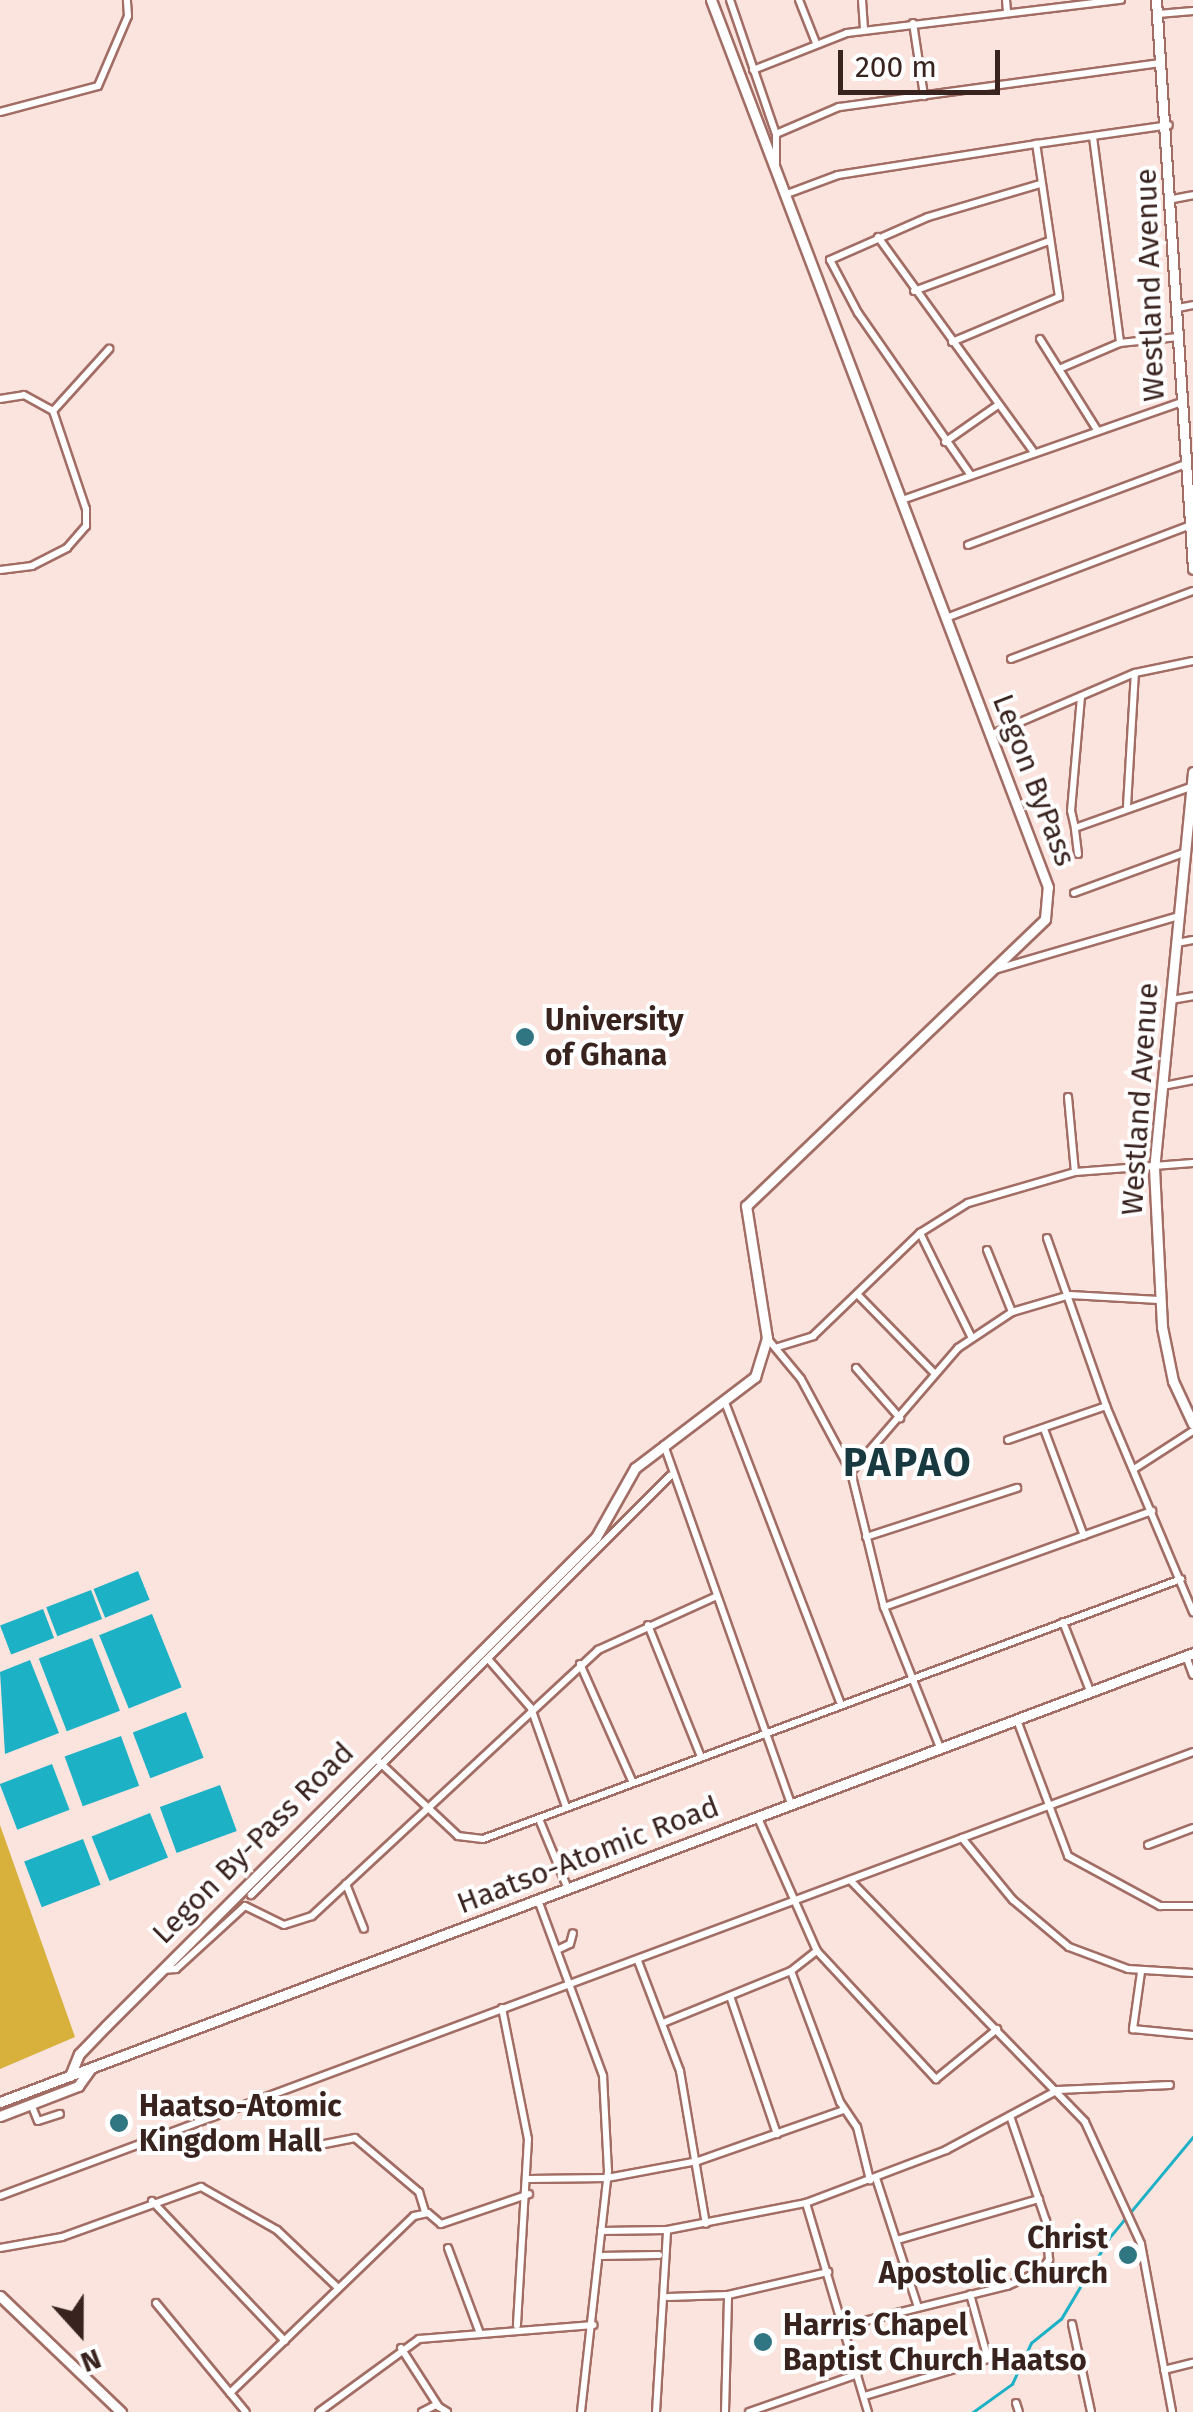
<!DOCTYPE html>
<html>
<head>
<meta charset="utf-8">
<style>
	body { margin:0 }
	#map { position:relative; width:1193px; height:2412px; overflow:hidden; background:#fbe3de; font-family:"Fira Sans",sans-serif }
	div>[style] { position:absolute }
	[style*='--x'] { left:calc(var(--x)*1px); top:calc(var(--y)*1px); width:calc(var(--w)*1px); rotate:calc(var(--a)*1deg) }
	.green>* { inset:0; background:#d7b13c }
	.water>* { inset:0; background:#1db1c6; transform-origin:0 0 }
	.stream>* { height:2.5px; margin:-1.25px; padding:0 1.25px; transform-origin:1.25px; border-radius:1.25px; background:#1db1c6 }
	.roads { filter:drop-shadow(2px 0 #a26d64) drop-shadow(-2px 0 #a26d64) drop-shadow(0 2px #a26d64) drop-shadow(0 -2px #a26d64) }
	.street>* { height:6px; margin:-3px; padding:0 3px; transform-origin:3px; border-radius:3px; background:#fff }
	.secondary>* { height:9px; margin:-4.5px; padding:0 4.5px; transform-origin:4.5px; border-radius:4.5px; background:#fff }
	.dots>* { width:28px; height:28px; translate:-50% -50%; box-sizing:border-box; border:5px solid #fff; border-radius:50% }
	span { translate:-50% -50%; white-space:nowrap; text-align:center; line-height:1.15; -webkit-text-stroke:8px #fff; paint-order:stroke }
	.street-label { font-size:30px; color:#39231f }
	.poi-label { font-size:30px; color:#39231f; font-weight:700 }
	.left { translate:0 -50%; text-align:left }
	.right { translate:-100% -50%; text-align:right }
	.district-label { font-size:40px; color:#18393f; font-weight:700; letter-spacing:2.5px }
	.north { position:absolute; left:30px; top:2282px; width:100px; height:100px; -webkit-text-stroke:8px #fff; paint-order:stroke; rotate:159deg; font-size:28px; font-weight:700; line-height:40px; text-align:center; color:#39231f }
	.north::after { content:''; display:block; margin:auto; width:35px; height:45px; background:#39231f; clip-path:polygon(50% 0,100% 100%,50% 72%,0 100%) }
	.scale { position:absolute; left:838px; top:50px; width:162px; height:45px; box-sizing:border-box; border:5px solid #39231f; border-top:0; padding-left:12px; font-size:30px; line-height:35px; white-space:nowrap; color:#39231f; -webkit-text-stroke:8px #fff; paint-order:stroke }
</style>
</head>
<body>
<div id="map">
	<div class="green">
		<i style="clip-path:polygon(0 1825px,75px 2037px,0 2069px)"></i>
	</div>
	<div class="water">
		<i style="left:138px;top:1571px;width:31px;height:48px;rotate:68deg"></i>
		<i style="left:91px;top:1590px;width:31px;height:48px;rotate:69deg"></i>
		<i style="left:43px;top:1609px;width:31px;height:46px;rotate:69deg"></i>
		<i style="left:152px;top:1614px;width:79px;height:57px;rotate:68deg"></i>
		<i style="left:92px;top:1638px;width:78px;height:57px;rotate:69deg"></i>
		<i style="clip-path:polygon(30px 1660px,59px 1733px,5px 1754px,0 1672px)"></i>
		<i style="left:186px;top:1712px;width:49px;height:57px;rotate:69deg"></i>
		<i style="left:121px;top:1736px;width:53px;height:60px;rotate:70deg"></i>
		<i style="left:52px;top:1764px;width:49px;height:56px;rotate:69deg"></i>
		<i style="left:220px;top:1785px;width:49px;height:64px;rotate:70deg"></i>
		<i style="left:150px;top:1813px;width:48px;height:63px;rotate:68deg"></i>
		<i style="left:83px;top:1839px;width:49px;height:63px;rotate:69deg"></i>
	</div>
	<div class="stream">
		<i style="--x:973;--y:2412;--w:48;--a:-35.7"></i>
		<i style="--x:1012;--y:2384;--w:45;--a:-65.1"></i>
		<i style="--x:1031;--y:2343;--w:38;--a:-39"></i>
		<i style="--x:1061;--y:2319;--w:94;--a:-59.3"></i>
		<i style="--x:1109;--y:2238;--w:131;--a:-50.3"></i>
	</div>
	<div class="roads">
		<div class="street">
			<i style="--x:730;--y:0;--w:142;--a:71.1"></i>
			<i style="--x:776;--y:134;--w:29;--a:90"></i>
			<i style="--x:799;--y:0;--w:46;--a:68.4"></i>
			<i style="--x:862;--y:0;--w:30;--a:86"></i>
			<i style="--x:1006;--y:0;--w:11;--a:85"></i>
			<i style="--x:1158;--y:14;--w:35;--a:-5"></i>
			<i style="--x:913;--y:23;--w:74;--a:81.4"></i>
			<i style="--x:753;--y:70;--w:101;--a:-21.5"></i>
			<i style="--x:847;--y:33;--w:276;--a:-6.9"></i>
			<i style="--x:0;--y:112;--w:101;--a:-14.9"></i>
			<i style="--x:98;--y:86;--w:76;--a:-66.8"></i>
			<i style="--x:128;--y:16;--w:16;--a:-94"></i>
			<i style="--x:776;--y:134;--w:69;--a:-23.2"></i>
			<i style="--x:839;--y:107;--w:325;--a:-7.8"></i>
			<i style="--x:1093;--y:137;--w:208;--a:82.5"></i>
			<i style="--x:787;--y:194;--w:54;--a:-20.4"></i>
			<i style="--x:838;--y:175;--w:200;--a:-8.9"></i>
			<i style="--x:1173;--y:199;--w:20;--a:-11"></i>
			<i style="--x:878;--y:237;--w:264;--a:54.1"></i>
			<i style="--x:914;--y:291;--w:144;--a:-20.3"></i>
			<i style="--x:1178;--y:308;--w:15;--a:-11"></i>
			<i style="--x:1040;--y:339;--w:107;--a:57.9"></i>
			<i style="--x:952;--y:342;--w:116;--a:-22.8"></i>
			<i style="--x:1059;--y:297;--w:155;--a:-98.5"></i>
			<i style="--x:1036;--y:144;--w:134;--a:-8.1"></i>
			<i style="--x:1059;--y:369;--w:66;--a:-23.1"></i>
			<i style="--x:1120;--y:343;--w:58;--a:-5.9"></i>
			<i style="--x:0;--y:399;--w:24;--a:-9"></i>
			<i style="--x:24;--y:395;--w:33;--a:29"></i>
			<i style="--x:53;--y:411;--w:103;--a:71.4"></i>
			<i style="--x:86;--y:509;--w:17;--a:90"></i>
			<i style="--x:86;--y:526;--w:29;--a:131"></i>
			<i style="--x:67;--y:548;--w:39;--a:153"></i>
			<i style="--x:32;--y:566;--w:32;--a:173"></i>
			<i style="--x:53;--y:411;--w:84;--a:-47.9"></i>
			<i style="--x:945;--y:442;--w:65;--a:-34.9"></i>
			<i style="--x:970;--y:474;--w:196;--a:-124.8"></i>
			<i style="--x:858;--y:313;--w:60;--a:-117.8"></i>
			<i style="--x:830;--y:260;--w:107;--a:-23.7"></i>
			<i style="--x:928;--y:217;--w:117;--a:-16.4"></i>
			<i style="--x:902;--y:500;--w:293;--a:-19.3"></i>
			<i style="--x:968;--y:545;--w:229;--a:-20.4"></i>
			<i style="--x:946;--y:618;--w:259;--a:-20.8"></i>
			<i style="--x:1011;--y:659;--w:194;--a:-20.5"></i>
			<i style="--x:990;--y:735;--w:158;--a:-23.2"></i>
			<i style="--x:1135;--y:673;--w:59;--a:-11.7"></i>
			<i style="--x:1127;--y:806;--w:133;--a:-86.6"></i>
			<i style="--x:1075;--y:828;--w:17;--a:-103"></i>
			<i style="--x:1071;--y:811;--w:115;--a:-85"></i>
			<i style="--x:1078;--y:854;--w:26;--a:-97"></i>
			<i style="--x:1075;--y:828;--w:123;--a:-19.5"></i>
			<i style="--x:1074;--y:893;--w:119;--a:-20.1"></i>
			<i style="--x:1177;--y:943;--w:16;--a:-11"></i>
			<i style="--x:994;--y:970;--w:193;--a:-16.3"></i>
			<i style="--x:1171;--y:1000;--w:22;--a:-10"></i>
			<i style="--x:1163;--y:1086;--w:31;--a:-11"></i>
			<i style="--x:1068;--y:1097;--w:75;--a:84.7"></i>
			<i style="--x:920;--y:1233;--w:115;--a:63.7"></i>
			<i style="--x:1047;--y:1238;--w:178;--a:70.6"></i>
			<i style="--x:1106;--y:1406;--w:224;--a:67.1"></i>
			<i style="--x:987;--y:1250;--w:67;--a:68"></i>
			<i style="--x:858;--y:1295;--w:109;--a:45.7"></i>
			<i style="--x:767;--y:1338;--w:53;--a:50.3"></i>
			<i style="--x:801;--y:1379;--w:106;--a:61.7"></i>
			<i style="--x:851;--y:1472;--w:139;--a:76.3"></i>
			<i style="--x:884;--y:1607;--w:152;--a:68.3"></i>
			<i style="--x:778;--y:1347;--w:37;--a:-17"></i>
			<i style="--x:813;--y:1336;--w:149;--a:-43.9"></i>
			<i style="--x:920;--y:1233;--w:57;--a:-32"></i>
			<i style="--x:968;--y:1203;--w:111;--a:-16.2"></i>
			<i style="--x:1075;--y:1172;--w:118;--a:-4.4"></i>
			<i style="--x:856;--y:1368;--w:67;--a:48.7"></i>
			<i style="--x:726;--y:1405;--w:318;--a:69"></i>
			<i style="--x:1044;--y:1429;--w:114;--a:69.5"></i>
			<i style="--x:1008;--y:1440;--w:104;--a:-19.1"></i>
			<i style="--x:664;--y:1445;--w:381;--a:70.5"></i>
			<i style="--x:1134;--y:1469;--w:70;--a:-32.8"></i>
			<i style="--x:851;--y:1472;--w:164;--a:-49.2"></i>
			<i style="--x:958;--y:1348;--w:65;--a:-33.7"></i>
			<i style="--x:1012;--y:1312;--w:60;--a:-16.3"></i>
			<i style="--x:1070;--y:1295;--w:89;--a:3.2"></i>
			<i style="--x:866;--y:1537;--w:159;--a:-18"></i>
			<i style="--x:884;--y:1607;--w:285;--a:-19.7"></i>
			<i style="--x:1063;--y:1622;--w:74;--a:68.6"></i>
			<i style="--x:648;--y:1625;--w:142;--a:68.1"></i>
			<i style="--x:1186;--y:1656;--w:20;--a:70"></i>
			<i style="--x:489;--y:1660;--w:64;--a:48.8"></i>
			<i style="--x:531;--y:1708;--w:105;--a:70.5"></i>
			<i style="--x:580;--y:1664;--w:130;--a:66"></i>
			<i style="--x:1017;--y:1720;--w:145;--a:69.4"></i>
			<i style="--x:1068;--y:1856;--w:105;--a:28.5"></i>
			<i style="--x:1160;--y:1906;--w:33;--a:0"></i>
			<i style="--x:375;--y:1758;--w:114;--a:43.2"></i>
			<i style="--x:458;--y:1836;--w:25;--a:7"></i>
			<i style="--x:483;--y:1839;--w:745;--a:-20.43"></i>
			<i style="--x:758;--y:1818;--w:145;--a:66.1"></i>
			<i style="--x:817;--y:1951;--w:175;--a:47.1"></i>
			<i style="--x:936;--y:2079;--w:79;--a:-39.3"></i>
			<i style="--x:539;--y:1819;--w:76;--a:67.5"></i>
			<i style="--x:962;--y:1838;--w:80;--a:50.6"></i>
			<i style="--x:1013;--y:1900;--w:73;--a:40"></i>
			<i style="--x:1069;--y:1947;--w:63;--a:20.4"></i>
			<i style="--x:1128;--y:1969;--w:65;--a:3.5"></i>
			<i style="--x:1148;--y:1845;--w:48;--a:-20.7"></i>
			<i style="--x:850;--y:1880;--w:337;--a:45.8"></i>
			<i style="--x:1085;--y:2122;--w:134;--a:65.3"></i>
			<i style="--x:1141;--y:2244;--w:171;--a:79.5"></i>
			<i style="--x:346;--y:1884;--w:48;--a:68.2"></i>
			<i style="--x:251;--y:1895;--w:593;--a:-45"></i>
			<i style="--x:538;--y:1900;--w:188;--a:69.7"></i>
			<i style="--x:603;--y:2076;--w:95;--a:87"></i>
			<i style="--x:608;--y:2171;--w:243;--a:96.4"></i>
			<i style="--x:557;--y:1950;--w:14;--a:-25"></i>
			<i style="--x:570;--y:1944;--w:11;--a:-75"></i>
			<i style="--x:638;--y:1961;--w:118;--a:69.1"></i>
			<i style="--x:680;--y:2071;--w:155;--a:80.4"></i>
			<i style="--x:162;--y:1970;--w:14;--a:-4"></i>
			<i style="--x:176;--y:1969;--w:93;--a:-42.4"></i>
			<i style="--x:245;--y:1906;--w:43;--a:26"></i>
			<i style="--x:284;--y:1925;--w:29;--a:-18"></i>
			<i style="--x:312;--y:1916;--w:391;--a:-42.9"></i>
			<i style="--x:598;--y:1650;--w:128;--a:-24.4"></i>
			<i style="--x:791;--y:1971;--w:140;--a:69.5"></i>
			<i style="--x:840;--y:2102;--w:30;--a:56"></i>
			<i style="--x:857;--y:2127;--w:55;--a:76.2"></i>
			<i style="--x:1141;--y:1972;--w:58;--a:98"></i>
			<i style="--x:1133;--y:2029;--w:60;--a:5.7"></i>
			<i style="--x:730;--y:1996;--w:146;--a:71.2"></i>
			<i style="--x:502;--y:2008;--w:134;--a:78.8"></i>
			<i style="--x:528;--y:2139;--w:187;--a:93.4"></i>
			<i style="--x:663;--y:2023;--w:138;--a:-22.1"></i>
			<i style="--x:791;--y:1971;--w:33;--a:-38"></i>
			<i style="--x:31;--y:2104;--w:18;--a:68"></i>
			<i style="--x:38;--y:2121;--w:23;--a:-18"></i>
			<i style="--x:304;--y:2148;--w:52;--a:-11.1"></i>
			<i style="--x:355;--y:2138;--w:84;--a:40.2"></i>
			<i style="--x:419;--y:2192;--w:21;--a:73"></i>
			<i style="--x:876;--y:2178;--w:136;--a:72"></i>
			<i style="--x:529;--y:2179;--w:78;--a:-0.7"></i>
			<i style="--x:607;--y:2178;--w:93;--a:-10.6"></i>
			<i style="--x:698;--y:2161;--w:155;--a:-19.3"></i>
			<i style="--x:0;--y:2196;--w:1273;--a:-20.41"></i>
			<i style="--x:152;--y:2201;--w:193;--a:46.5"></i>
			<i style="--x:806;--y:2203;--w:218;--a:73.5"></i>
			<i style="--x:601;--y:2231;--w:66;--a:-0.9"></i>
			<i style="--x:667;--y:2230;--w:142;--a:-11"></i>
			<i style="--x:806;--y:2203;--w:150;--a:-20.7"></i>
			<i style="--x:946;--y:2150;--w:127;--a:-28.2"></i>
			<i style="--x:1058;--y:2090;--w:112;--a:-2.6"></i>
			<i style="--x:897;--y:2240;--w:148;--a:-16.1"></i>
			<i style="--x:0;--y:2248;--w:63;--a:-10.1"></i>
			<i style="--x:62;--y:2237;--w:148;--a:-19.8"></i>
			<i style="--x:201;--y:2187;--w:87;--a:29.5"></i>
			<i style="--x:277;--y:2230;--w:83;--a:43.5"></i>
			<i style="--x:448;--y:2248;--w:89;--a:69.5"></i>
			<i style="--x:600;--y:2256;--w:59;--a:-1"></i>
			<i style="--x:668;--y:2297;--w:60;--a:-1.9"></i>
			<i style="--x:728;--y:2295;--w:103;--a:-13"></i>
			<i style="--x:156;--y:2303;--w:141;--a:50.5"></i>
			<i style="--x:1072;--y:2324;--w:90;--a:77.8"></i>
			<i style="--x:844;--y:2326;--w:168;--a:-13.8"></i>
			<i style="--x:1007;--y:2286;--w:35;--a:-24"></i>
			<i style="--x:1039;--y:2272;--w:16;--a:-50"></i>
			<i style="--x:1049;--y:2260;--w:39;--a:-94"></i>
			<i style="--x:1046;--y:2221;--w:111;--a:-108.9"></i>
			<i style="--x:401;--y:2348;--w:70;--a:57.2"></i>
			<i style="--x:1164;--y:2370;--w:30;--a:-14"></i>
			<i style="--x:230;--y:2393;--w:255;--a:-43.9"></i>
			<i style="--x:414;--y:2216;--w:14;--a:-12"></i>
			<i style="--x:428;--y:2213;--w:17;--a:40"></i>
			<i style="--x:441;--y:2224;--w:93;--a:-18.8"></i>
			<i style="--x:864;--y:2396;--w:129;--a:-16.6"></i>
			<i style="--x:988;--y:2359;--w:67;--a:-105.5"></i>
			<i style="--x:1016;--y:2403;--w:9;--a:72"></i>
			<i style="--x:319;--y:2412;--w:124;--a:-36.1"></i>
			<i style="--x:419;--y:2339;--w:175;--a:-4.6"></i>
			<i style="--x:422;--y:2412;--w:16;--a:-27"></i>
			<i style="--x:436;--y:2405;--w:13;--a:32"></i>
			<i style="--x:656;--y:2412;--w:182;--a:-86.5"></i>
			<i style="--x:725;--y:2412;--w:117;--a:-88.5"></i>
			<i style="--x:749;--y:2412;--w:115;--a:-19.2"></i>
		</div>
		<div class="secondary">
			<i style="--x:1156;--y:0;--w:570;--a:86.28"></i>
			<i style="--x:1193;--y:772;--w:398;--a:95.6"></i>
			<i style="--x:1154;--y:1168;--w:159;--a:87.1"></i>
			<i style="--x:1162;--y:1327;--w:55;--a:78.5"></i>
			<i style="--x:1173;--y:1381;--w:47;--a:65.1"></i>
			<i style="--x:70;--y:2076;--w:24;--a:-68"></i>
			<i style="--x:79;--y:2054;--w:39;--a:-46"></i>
			<i style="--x:106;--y:2026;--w:692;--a:-44.94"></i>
			<i style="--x:596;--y:1537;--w:79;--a:-60.5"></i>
			<i style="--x:635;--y:1468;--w:151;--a:-37.2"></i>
			<i style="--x:755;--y:1377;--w:41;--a:-72.9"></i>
			<i style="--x:767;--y:1338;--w:134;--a:-99"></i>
			<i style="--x:746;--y:1206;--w:414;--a:-43.8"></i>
			<i style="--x:1045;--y:919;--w:32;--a:-85"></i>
			<i style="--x:1048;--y:887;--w:949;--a:-110.8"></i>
			<i style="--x:0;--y:2102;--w:1275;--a:-20.62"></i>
			<i style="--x:0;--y:2116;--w:84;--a:-21"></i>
			<i style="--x:78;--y:2086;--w:22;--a:-54"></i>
			<i style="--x:0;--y:2296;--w:168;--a:43.8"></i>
		</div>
	</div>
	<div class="dots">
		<i style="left:525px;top:1037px;background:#2f7682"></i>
		<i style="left:119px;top:2123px;background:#2f7682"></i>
		<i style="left:1128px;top:2255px;background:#2f7682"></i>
		<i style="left:763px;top:2342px;background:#2f7682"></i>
	</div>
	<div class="street-label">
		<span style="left:1150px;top:285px;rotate:-92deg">Westland Avenue</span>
		<span style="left:1034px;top:780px;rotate:69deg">Legon ByPass</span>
		<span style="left:1140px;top:1099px;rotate:-86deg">Westland Avenue</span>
		<span style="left:253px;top:1843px;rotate:-45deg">Legon By-Pass Road</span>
		<span style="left:588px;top:1855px;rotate:-21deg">Haatso-Atomic Road</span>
	</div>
	<div class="poi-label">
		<span class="left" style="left:545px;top:1037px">University<br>of Ghana</span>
		<span class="left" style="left:139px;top:2123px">Haatso-Atomic<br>Kingdom Hall</span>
		<span class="right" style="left:1108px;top:2255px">Christ<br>Apostolic Church</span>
		<span class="left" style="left:783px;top:2342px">Harris Chapel<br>Baptist Church Haatso</span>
	</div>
	<div class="district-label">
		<span style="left:908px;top:1463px">PAPAO</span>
	</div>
	<div class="north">N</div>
	<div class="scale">200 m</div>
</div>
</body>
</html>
